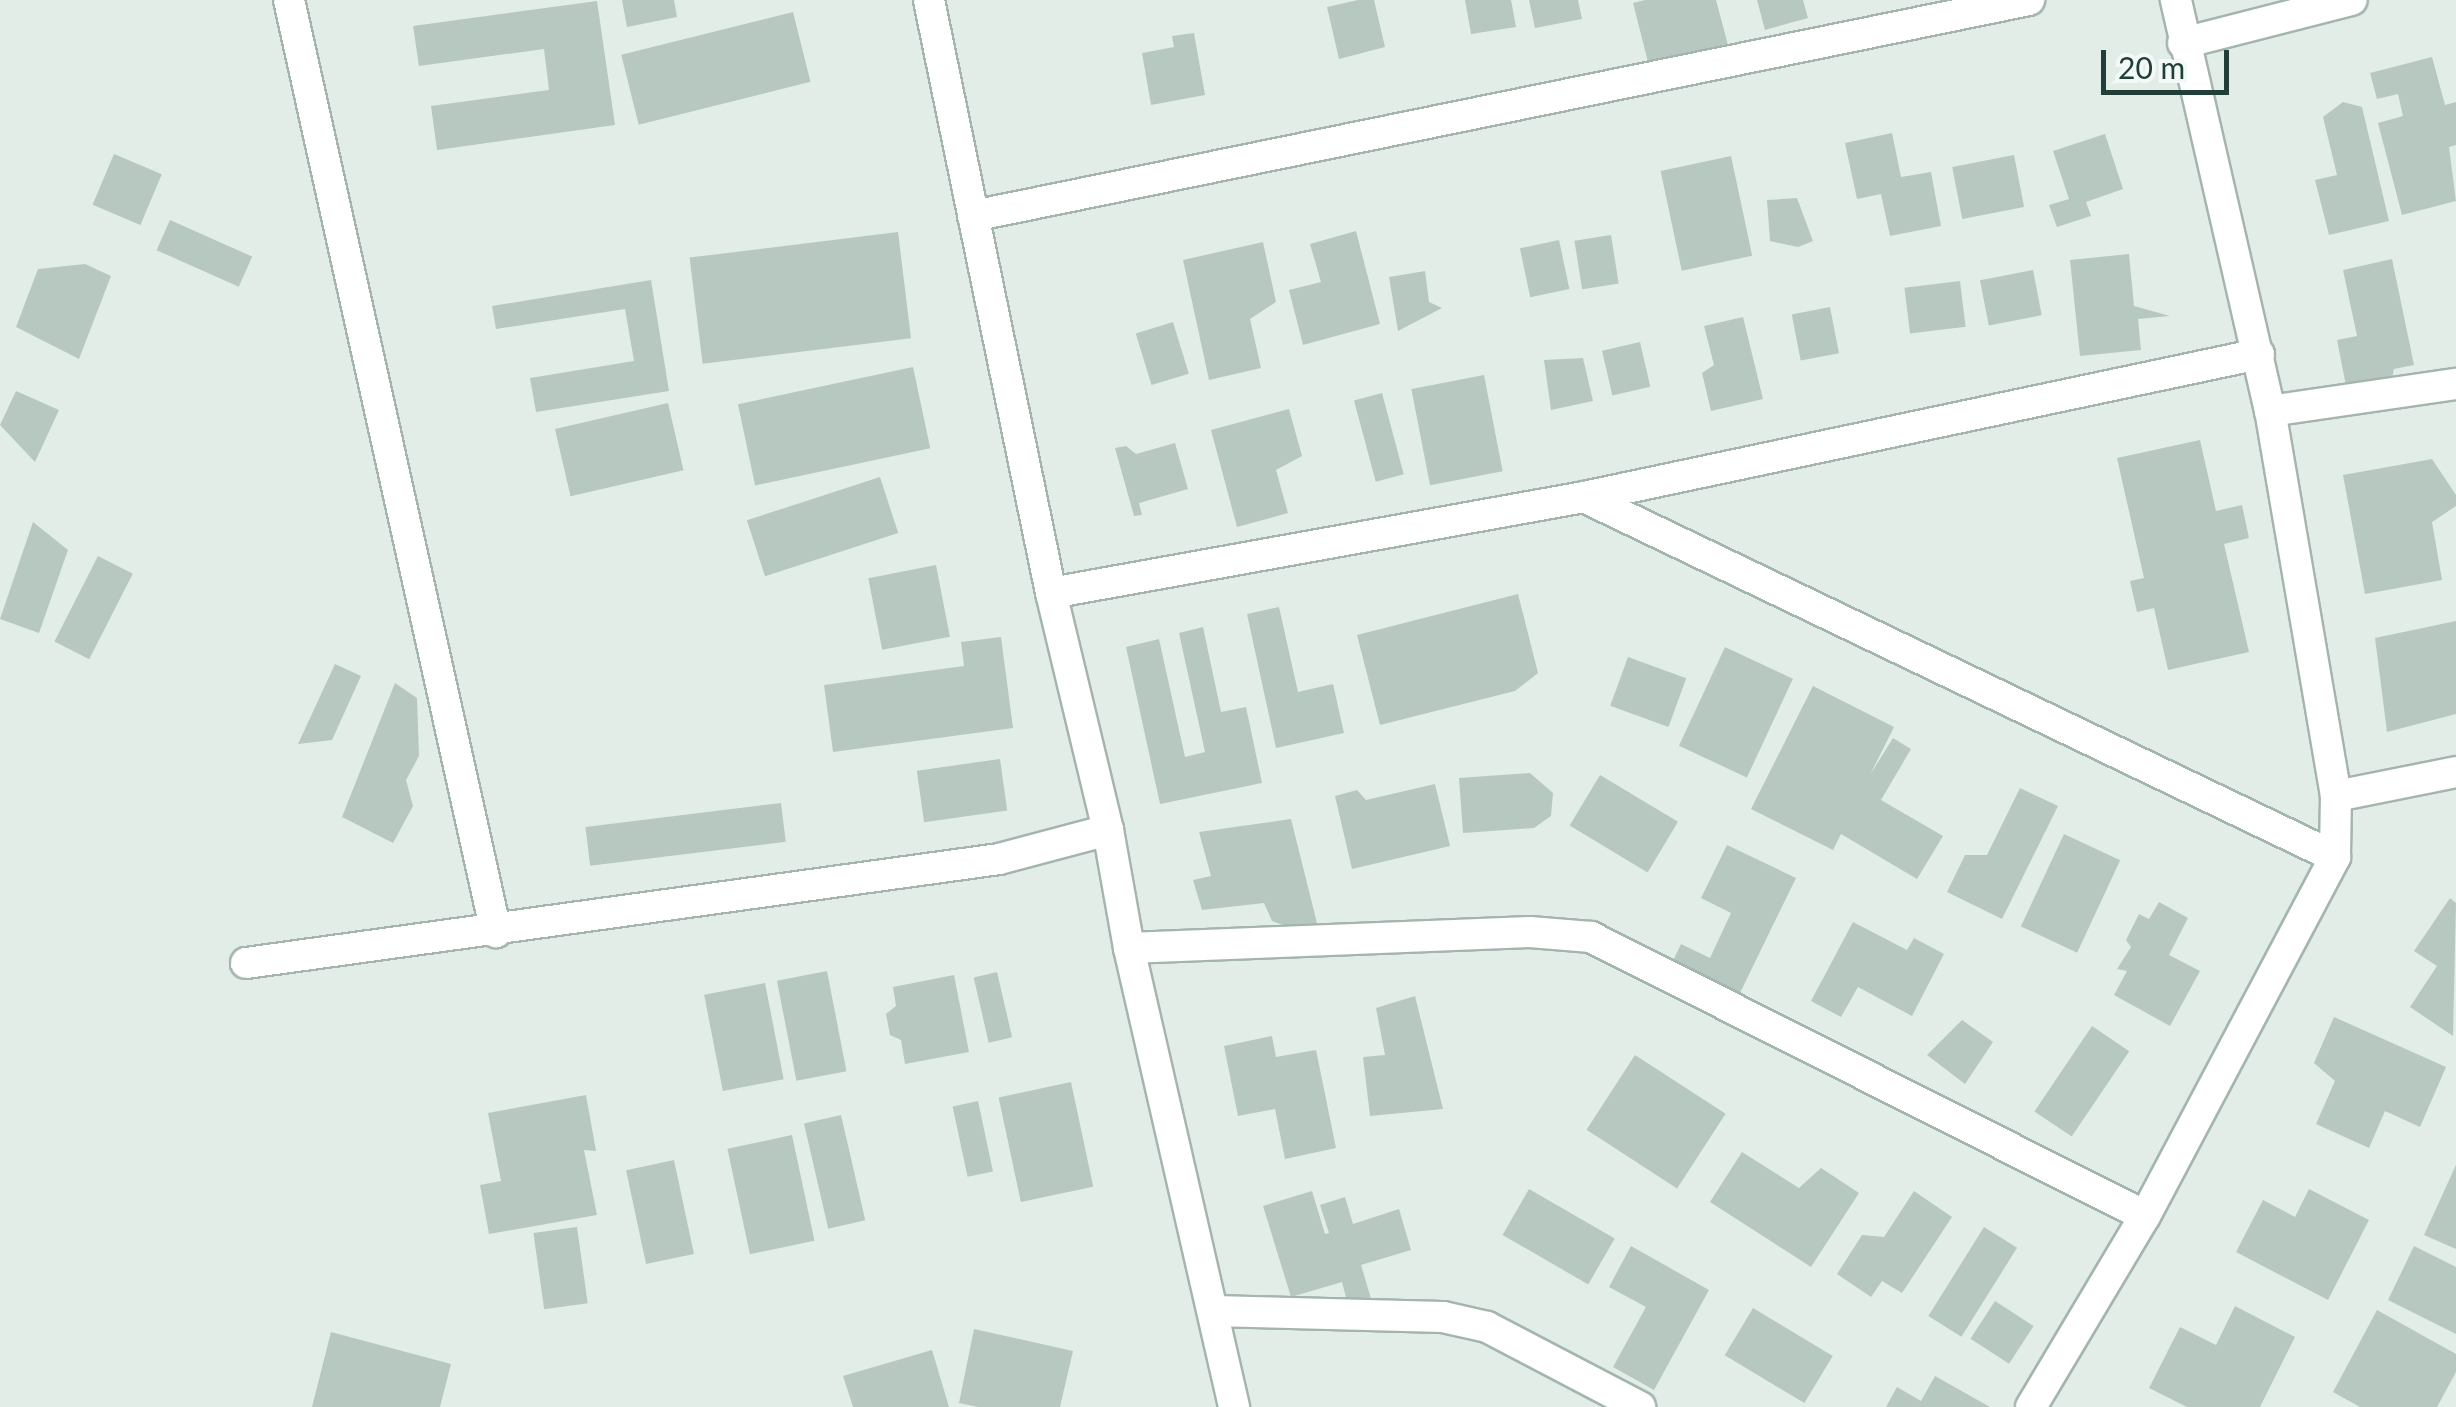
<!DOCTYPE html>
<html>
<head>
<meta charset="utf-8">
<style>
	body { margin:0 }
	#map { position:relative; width:2456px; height:1407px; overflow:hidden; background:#e2ede8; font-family:Lato,sans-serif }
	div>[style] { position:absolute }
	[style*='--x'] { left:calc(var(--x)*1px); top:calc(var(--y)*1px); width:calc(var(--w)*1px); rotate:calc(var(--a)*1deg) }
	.building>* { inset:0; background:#b7c8c1; transform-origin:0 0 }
	.roads { filter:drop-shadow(2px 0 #a4b5b0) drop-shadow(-2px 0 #a4b5b0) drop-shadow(0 2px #a4b5b0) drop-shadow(0 -2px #a4b5b0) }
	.minor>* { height:30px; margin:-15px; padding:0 15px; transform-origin:15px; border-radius:15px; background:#fff }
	span { translate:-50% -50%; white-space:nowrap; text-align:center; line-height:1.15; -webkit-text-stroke:8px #f2f9f6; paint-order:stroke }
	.scale { position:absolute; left:2101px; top:50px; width:128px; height:45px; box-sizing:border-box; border:5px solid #213e38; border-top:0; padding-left:12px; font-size:30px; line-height:35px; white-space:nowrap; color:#213e38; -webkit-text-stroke:8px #f2f9f6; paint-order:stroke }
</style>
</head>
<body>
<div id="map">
	<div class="building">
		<i style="clip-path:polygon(622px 0,674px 0,677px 17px,627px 27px)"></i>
		<i style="clip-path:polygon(1358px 0,1374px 0,1385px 47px,1339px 59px,1327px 7px)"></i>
		<i style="clip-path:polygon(1465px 0,1511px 0,1516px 27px,1471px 34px)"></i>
		<i style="clip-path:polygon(1529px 0,1578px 0,1582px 19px,1535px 28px)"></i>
		<i style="clip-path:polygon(1645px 0,1716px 0,1728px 45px,1649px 66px,1633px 3px)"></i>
		<i style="clip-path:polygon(1757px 0,1803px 0,1808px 18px,1765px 30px)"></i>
		<i style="clip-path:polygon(597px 1px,615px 125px,437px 150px,431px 106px,549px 90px,544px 49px,419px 66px,413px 26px)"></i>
		<i style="left:793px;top:12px;width:72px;height:177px;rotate:76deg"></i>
		<i style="clip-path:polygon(1194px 33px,1205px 95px,1151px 105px,1142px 53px,1174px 47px,1172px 36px)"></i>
		<i style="clip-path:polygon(2432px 57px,2445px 105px,2456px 102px,2456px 145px,2449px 147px,2456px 201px,2402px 215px,2378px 123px,2403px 116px,2398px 94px,2377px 99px,2370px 73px)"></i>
		<i style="clip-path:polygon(2343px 102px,2362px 107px,2389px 221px,2329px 235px,2315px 180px,2337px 175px,2323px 117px)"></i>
		<i style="clip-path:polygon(1892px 133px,1901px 177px,1931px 172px,1941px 226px,1890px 236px,1881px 194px,1857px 199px,1845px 143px)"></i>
		<i style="clip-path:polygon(2105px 134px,2123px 189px,2086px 202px,2091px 216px,2057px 227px,2049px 205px,2069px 199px,2053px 151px)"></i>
		<i style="left:114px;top:154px;width:52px;height:55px;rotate:23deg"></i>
		<i style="left:2014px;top:155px;width:53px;height:63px;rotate:79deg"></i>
		<i style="left:1731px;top:156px;width:102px;height:72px;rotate:78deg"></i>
		<i style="clip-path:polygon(1797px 198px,1813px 241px,1798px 247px,1770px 241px,1767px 200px)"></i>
		<i style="left:170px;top:220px;width:90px;height:33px;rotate:24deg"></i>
		<i style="clip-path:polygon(1356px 231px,1380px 324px,1303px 345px,1289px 290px,1321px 282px,1310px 244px)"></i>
		<i style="left:898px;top:232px;width:107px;height:210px;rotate:83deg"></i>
		<i style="left:1611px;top:235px;width:49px;height:37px;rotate:81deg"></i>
		<i style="left:1559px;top:240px;width:50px;height:40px;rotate:78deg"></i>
		<i style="clip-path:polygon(1263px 242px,1276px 302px,1250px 319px,1261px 368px,1209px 380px,1183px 260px)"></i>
		<i style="clip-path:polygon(2129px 254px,2134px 306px,2170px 316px,2138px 319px,2141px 350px,2080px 356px,2070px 260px)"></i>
		<i style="clip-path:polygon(2392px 259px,2414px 365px,2394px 369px,2391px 382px,2347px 391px,2337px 340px,2357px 336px,2343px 270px)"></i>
		<i style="clip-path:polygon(85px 264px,111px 276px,79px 359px,16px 327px,38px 269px)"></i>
		<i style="left:2033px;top:270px;width:46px;height:54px;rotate:79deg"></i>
		<i style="clip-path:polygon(1425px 271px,1429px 302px,1442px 308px,1398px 331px,1389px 277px)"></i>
		<i style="clip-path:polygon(651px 280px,669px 391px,536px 412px,530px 378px,634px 361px,625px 309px,496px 329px,492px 306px)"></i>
		<i style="left:1960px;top:281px;width:46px;height:56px;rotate:83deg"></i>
		<i style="left:1830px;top:307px;width:47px;height:39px;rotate:79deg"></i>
		<i style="clip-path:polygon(1743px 317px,1763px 399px,1711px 411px,1702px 373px,1714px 365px,1704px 326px)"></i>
		<i style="left:1173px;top:322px;width:54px;height:39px;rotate:73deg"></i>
		<i style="left:1640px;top:342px;width:46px;height:39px;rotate:77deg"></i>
		<i style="clip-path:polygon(1583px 358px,1593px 401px,1551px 410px,1544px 360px)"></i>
		<i style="left:913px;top:367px;width:83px;height:179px;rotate:78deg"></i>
		<i style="left:1484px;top:375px;width:98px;height:74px;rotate:79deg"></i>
		<i style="clip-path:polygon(16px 391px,59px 410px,35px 462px,0 425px)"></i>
		<i style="left:1382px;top:393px;width:84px;height:29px;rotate:75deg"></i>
		<i style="left:668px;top:403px;width:69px;height:116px;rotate:77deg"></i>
		<i style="clip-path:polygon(1289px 409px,1302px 456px,1276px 470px,1288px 513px,1237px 527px,1211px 430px)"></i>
		<i style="clip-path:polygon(2200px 440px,2216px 511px,2242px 505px,2249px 538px,2224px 544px,2249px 652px,2168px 670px,2154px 608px,2137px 612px,2130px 581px,2144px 578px,2117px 458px)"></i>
		<i style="clip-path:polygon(1175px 443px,1188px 489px,1139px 503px,1142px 515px,1134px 516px,1115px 448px,1126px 446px,1136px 454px)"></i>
		<i style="clip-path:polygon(2432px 459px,2456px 495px,2456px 506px,2432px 522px,2442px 580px,2365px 594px,2343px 475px)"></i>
		<i style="left:880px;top:477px;width:59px;height:140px;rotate:72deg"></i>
		<i style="clip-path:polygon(33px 522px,68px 550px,39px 633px,0 619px)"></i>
		<i style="left:98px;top:556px;width:39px;height:96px;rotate:27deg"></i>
		<i style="left:936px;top:565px;width:73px;height:69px;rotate:79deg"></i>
		<i style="clip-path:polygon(1518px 594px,1538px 673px,1515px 691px,1380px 725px,1357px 635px)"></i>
		<i style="clip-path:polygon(1279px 607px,1298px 692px,1333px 684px,1344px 733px,1276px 748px,1247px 614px)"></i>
		<i style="clip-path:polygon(2456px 621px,2456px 714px,2387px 732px,2375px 638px)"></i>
		<i style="clip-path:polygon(1203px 627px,1221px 712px,1246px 707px,1262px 783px,1160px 804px,1126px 647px,1159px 639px,1185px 757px,1205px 752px,1179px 633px)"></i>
		<i style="clip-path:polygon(1001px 637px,1013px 728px,833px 752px,824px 685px,964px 666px,961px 642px)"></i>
		<i style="left:1725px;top:647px;width:75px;height:109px;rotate:25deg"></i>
		<i style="left:1628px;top:657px;width:62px;height:52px;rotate:20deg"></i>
		<i style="clip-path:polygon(335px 664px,361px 676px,332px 740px,298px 744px)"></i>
		<i style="clip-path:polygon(395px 683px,417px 698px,419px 756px,406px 780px,413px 806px,393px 843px,342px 817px)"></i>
		<i style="clip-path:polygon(1813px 686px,1894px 727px,1870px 775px,1893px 738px,1911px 749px,1881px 800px,1943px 836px,1917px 879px,1841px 834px,1833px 850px,1751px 809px)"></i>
		<i style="left:1000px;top:759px;width:52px;height:84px;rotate:82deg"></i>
		<i style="clip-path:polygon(1530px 773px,1553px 793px,1551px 816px,1534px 828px,1463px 833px,1459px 778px)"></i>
		<i style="left:1600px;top:775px;width:91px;height:59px;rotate:31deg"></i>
		<i style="clip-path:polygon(1435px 784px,1450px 846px,1352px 869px,1335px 796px,1357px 790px,1366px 800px)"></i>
		<i style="clip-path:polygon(2020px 788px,2058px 806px,2002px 919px,1947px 892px,1965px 855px,1987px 855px)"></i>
		<i style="left:781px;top:803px;width:39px;height:197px;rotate:83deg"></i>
		<i style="clip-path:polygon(1291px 819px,1317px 923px,1305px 933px,1272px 921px,1264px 903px,1202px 910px,1193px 880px,1211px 876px,1199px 832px)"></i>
		<i style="left:2064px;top:834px;width:62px;height:102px;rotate:25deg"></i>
		<i style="clip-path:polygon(1727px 845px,1796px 878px,1738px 997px,1671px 965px,1681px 944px,1710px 958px,1731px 913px,1701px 898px)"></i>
		<i style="clip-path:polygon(2450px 898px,2456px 903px,2453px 1036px,2410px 1007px,2437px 966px,2414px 951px)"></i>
		<i style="clip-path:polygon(2159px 902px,2188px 918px,2169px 955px,2200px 971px,2170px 1026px,2114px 995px,2127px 971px,2117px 969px,2131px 947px,2126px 940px,2139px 914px,2149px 919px)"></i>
		<i style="clip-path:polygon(1853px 922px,1907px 950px,1914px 938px,1944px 954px,1912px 1016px,1858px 987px,1841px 1017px,1811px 1001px)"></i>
		<i style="left:827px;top:971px;width:102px;height:51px;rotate:79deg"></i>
		<i style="left:997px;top:972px;width:67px;height:24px;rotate:77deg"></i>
		<i style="clip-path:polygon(954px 975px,969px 1052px,905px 1064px,901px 1040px,890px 1035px,886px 1014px,896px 1006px,893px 987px)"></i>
		<i style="left:765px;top:983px;width:98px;height:62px;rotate:79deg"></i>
		<i style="clip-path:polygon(1415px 996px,1443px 1109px,1370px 1116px,1363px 1057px,1385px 1055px,1376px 1008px)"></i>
		<i style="clip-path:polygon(2334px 1017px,2446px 1067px,2420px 1127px,2385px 1111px,2369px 1148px,2316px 1124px,2335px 1081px,2314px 1063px)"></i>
		<i style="clip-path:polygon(1962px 1020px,1993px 1042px,1965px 1084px,1927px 1055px)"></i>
		<i style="left:2092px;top:1026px;width:45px;height:103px;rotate:34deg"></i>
		<i style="clip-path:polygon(1272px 1036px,1276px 1057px,1316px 1050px,1336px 1148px,1285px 1159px,1275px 1109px,1238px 1116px,1224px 1046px)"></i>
		<i style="left:1635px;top:1055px;width:108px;height:89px;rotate:33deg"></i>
		<i style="left:1071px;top:1082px;width:107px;height:74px;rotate:78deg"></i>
		<i style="clip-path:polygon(586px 1095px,596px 1151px,584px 1150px,597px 1215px,489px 1234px,480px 1185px,501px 1181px,488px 1113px)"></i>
		<i style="left:978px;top:1101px;width:72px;height:26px;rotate:78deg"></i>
		<i style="left:841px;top:1115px;width:108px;height:38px;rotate:77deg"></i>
		<i style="left:792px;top:1135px;width:108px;height:66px;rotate:78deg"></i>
		<i style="clip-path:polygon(1742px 1152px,1799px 1188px,1821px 1168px,1859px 1193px,1811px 1267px,1710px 1202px)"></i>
		<i style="left:674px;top:1160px;width:96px;height:49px;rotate:78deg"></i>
		<i style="clip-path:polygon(2456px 1165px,2456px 1249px,2424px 1235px)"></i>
		<i style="left:1529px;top:1189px;width:99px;height:53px;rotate:30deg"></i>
		<i style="clip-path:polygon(2309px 1189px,2369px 1220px,2328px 1300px,2236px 1252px,2263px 1200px,2295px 1217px)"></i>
		<i style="clip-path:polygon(1312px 1191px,1325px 1234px,1329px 1233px,1320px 1205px,1345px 1197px,1353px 1224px,1399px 1209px,1411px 1250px,1361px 1265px,1372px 1302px,1349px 1309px,1342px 1282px,1291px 1297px,1263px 1206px)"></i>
		<i style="clip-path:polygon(1914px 1191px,1952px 1217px,1902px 1293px,1882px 1281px,1871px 1297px,1837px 1274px,1862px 1235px,1884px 1237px)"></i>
		<i style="left:577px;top:1227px;width:77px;height:44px;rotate:82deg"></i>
		<i style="left:1984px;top:1227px;width:39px;height:105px;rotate:32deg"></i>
		<i style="clip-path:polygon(1631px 1246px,1709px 1290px,1654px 1390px,1613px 1367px,1646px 1307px,1609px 1287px)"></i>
		<i style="clip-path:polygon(2414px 1246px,2456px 1267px,2456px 1334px,2388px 1300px)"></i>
		<i style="left:1995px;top:1301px;width:46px;height:45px;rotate:33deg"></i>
		<i style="clip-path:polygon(2235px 1306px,2295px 1337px,2260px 1407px,2187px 1407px,2149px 1388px,2180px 1327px,2216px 1345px)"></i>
		<i style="left:1753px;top:1308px;width:93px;height:55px;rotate:31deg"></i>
		<i style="clip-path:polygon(2377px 1310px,2456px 1354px,2456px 1372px,2437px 1407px,2360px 1407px,2333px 1392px)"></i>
		<i style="clip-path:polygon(974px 1329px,1073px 1351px,1060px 1407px,978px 1407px,959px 1403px)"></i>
		<i style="clip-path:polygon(331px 1332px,451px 1364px,440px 1407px,312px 1407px)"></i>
		<i style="clip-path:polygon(932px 1350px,949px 1407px,853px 1407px,843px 1376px)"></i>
		<i style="clip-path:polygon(1935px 1376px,1990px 1407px,1886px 1407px,1897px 1387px,1921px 1401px)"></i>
	</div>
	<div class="roads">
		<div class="minor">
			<i style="--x:289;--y:0;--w:955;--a:77.48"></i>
			<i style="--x:2183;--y:43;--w:174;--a:-14.3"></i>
			<i style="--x:973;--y:216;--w:1078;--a:-11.56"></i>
			<i style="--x:2270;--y:411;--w:188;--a:-8.3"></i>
			<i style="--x:1584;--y:497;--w:833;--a:25.61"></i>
			<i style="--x:1051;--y:593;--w:542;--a:-10.21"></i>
			<i style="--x:1584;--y:497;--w:690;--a:-11.96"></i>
			<i style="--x:2336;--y:796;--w:122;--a:-11.3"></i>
			<i style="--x:1108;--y:830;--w:120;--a:79.9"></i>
			<i style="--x:1129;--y:948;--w:471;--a:77.1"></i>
			<i style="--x:1129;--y:948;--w:401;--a:-2.3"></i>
			<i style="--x:1530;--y:932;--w:61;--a:4.7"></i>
			<i style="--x:1591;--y:937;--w:620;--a:26.73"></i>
			<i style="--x:246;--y:963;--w:760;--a:-7.86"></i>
			<i style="--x:999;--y:859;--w:113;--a:-14.9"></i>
			<i style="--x:1108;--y:830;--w:244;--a:-103.5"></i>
			<i style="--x:1051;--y:593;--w:605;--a:-101.63"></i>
			<i style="--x:1214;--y:1311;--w:229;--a:1.5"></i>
			<i style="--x:1443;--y:1317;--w:45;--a:12.8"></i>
			<i style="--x:1487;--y:1327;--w:173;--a:27.6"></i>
			<i style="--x:2031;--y:1407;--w:222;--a:-59.2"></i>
			<i style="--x:2145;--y:1216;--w:406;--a:-62.1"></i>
			<i style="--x:2335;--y:857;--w:61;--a:-89.1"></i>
			<i style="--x:2336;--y:796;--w:391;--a:-99.7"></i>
			<i style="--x:2270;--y:411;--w:422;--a:-102.9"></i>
		</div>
	</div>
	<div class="scale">20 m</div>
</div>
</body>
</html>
